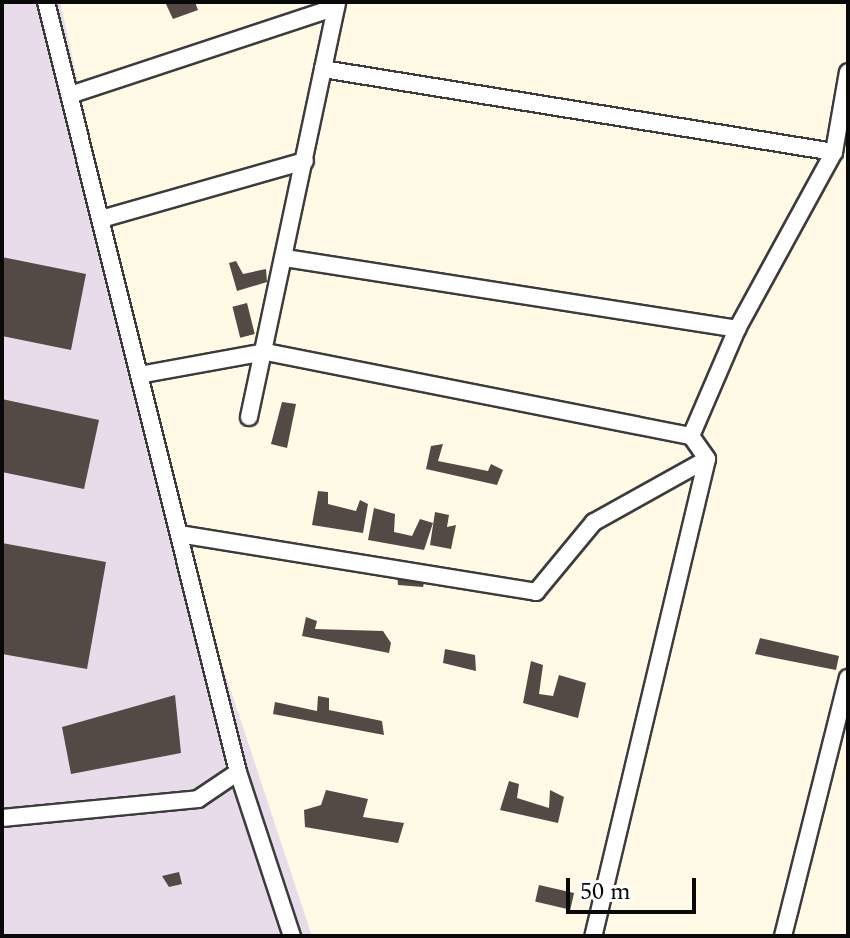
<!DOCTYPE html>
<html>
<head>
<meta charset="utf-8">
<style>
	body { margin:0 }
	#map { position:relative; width:850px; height:938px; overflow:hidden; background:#fff9e6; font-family:Spectral,serif }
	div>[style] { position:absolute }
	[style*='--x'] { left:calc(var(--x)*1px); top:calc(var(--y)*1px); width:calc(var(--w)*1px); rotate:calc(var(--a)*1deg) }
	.industrial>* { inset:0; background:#e8dcea }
	.building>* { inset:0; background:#534a45; transform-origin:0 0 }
	.roads { filter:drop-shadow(2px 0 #3c3c3c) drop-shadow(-2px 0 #3c3c3c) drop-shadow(0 2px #3c3c3c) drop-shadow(0 -2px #3c3c3c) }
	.street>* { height:16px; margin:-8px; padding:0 8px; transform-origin:8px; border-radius:8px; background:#fff }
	span { translate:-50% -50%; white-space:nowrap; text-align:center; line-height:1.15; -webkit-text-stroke:8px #fff; paint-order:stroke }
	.frame { position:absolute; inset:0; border:4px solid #090909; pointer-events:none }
	.scale { position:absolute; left:566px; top:878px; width:130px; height:36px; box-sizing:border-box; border:4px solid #090909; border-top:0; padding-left:10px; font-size:24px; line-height:28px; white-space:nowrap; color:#090909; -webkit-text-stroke:6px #fff; paint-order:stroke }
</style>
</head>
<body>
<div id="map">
	<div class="industrial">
		<i style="clip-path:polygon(2px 2px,60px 2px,179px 534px,312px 936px,2px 936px)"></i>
	</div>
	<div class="building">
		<i style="clip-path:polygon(165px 2px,195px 2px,198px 10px,173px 19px)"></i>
		<i style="clip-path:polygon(2px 257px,86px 274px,71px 350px,2px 336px)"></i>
		<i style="clip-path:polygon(236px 261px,243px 274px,266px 269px,267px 282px,237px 291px,229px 263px)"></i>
		<i style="left:247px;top:303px;width:32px;height:15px;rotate:76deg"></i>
		<i style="clip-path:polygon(2px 399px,99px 420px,84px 489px,2px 472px)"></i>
		<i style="clip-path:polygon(282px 402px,296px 404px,287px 448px,271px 444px)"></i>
		<i style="clip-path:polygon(443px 444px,438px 461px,488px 471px,491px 464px,503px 470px,497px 485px,426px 469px,431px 446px)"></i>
		<i style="clip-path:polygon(318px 491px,328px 492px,328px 504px,356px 511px,360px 500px,368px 504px,363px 533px,312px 525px)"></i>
		<i style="clip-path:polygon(374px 508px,395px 514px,394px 532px,412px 536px,420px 519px,433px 523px,424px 550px,368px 540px)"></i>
		<i style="clip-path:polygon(435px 512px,449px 515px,447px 527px,456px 525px,451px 549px,430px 545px)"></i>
		<i style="clip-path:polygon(2px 543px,106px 562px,87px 669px,2px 654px)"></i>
		<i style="clip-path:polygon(397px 574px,425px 579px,423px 587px,398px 585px)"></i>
		<i style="clip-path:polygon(306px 617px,317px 621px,315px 629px,383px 631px,391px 643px,389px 653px,302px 636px)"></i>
		<i style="clip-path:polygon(760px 638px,839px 656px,836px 670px,755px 654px)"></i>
		<i style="clip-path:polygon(445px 649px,475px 655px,476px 671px,443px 663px)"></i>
		<i style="clip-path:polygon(531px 661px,543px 665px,539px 694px,553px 696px,559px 675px,586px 683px,578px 718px,523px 703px)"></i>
		<i style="clip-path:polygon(175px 695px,181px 753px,71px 774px,62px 727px)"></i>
		<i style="clip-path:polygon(318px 696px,329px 698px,329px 710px,382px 721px,384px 735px,273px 714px,275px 702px,317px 711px)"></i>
		<i style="clip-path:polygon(509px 781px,519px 784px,517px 798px,549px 808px,550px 790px,564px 797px,558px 823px,500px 810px)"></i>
		<i style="clip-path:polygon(326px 790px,368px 799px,363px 817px,404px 823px,398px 843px,305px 827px,304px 810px,321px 805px)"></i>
		<i style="clip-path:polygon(179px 872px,182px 884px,169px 887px,162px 876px)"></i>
		<i style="left:539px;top:885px;width:36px;height:17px;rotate:13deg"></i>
	</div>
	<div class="roads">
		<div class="street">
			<i style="--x:46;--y:2;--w:794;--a:76"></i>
			<i style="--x:238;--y:772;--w:173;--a:71.8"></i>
			<i style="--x:323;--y:69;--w:518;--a:9.23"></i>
			<i style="--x:70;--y:95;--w:280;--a:-18.3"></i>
			<i style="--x:101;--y:219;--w:212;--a:-15.9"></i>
			<i style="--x:285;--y:258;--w:458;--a:8.9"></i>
			<i style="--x:139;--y:375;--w:129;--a:-10.3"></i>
			<i style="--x:266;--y:352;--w:433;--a:11.2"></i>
			<i style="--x:691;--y:436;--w:28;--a:55"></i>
			<i style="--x:707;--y:459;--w:490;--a:103.4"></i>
			<i style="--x:249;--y:417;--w:424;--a:-78"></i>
			<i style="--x:691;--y:436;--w:116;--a:-66.7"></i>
			<i style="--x:737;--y:329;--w:202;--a:-61.3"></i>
			<i style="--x:834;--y:152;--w:81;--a:-80.1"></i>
			<i style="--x:179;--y:534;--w:362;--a:9.2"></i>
			<i style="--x:536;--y:592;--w:91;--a:-50.4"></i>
			<i style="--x:594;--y:522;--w:129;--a:-29.1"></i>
			<i style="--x:2;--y:818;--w:197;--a:-5.5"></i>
			<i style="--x:198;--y:799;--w:48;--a:-34"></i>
			<i style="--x:783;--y:936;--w:266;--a:-75.9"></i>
		</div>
	</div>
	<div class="frame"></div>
	<div class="scale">50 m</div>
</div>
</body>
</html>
